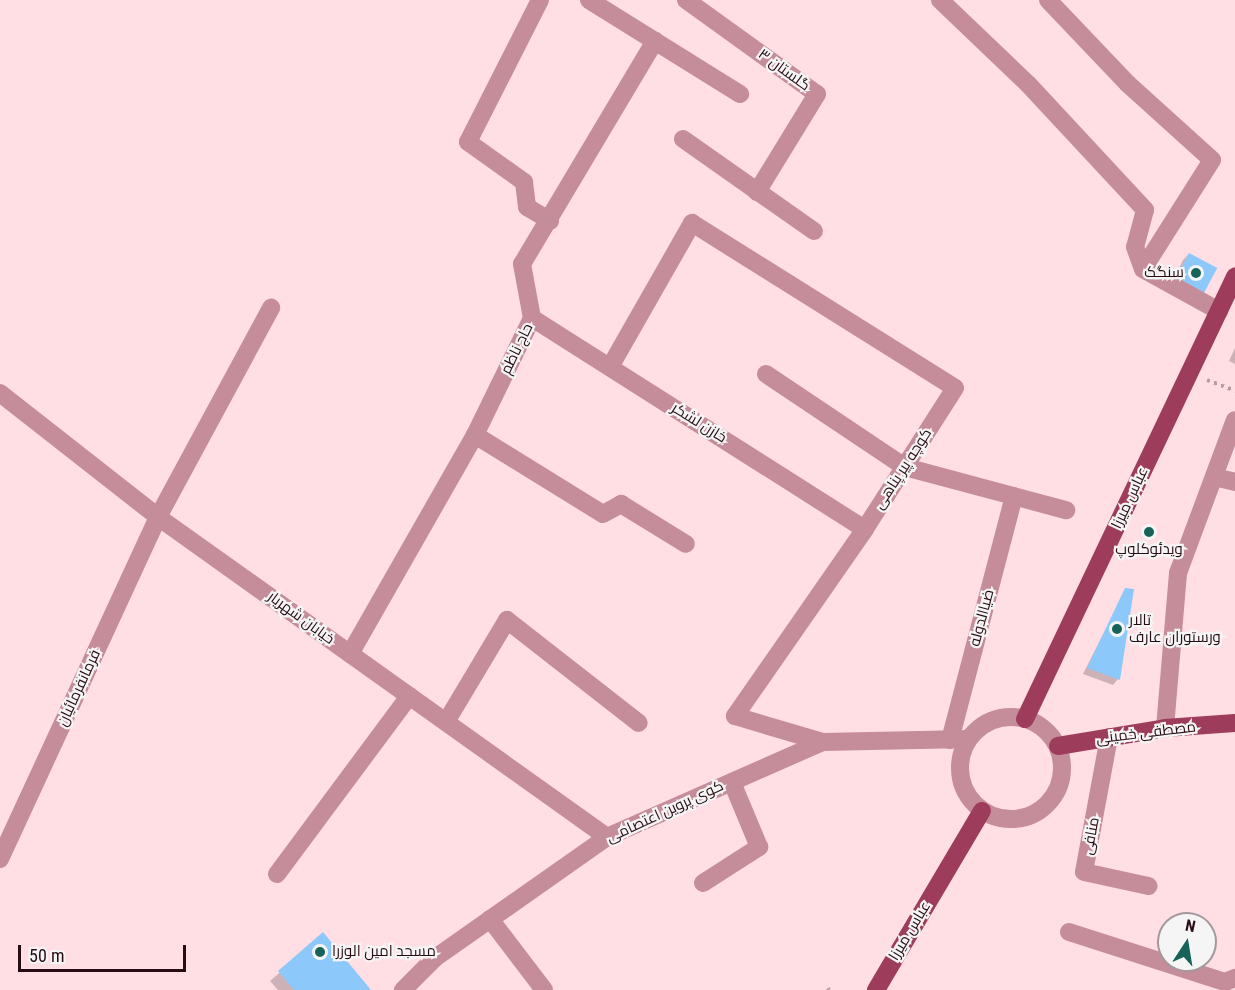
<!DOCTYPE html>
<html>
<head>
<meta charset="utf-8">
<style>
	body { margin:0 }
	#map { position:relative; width:1235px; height:990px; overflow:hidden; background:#ffdee4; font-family:"Roboto Condensed",Cairo,sans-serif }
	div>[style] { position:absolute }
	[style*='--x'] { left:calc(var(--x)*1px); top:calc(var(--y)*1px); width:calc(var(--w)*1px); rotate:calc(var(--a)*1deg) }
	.shadow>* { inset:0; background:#0003 }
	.building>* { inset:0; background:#8cc9fa; transform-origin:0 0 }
	.path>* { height:4px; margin-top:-2px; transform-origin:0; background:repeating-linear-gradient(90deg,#ba9ba2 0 3px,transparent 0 7.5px) }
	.minor>* { height:18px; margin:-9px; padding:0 9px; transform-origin:9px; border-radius:9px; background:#c58d9a }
	.minor>.ring { margin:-9px; padding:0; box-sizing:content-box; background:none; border:18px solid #c58d9a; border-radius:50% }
	.major>* { height:18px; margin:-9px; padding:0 9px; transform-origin:9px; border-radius:9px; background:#9e3d5b }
	.dots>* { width:16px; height:16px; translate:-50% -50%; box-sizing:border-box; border:3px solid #f5f5f5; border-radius:50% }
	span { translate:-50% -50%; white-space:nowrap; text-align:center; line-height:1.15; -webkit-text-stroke:4.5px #f5f5f5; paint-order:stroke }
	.street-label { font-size:15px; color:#270c14 }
	.poi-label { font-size:15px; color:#270c14 }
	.right { translate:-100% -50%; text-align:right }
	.left { translate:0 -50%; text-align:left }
	.north { position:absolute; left:1157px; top:912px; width:60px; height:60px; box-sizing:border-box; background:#f5f5f5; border:2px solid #a3989b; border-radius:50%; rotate:12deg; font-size:16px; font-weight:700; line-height:24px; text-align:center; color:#270c14 }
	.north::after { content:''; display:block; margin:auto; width:21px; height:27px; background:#17635a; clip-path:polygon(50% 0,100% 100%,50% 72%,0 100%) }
	.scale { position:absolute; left:18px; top:945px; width:168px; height:27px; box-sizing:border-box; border:3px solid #270c14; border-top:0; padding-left:8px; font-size:18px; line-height:21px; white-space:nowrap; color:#270c14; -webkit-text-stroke:4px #f5f5f5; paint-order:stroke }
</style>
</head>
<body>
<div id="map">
	<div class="shadow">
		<i style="clip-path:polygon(1189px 254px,1215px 269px,1171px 285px,1183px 260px)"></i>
		<i style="clip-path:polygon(1235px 348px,1235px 364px,1229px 361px)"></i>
		<i style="clip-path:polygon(1126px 589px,1118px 679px,1113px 685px,1083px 674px)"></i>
		<i style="clip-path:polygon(323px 935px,369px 990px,278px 990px,270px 981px)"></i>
	</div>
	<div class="building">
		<i style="left:1189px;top:253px;width:32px;height:30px;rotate:28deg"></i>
		<i style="clip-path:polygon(1125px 588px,1134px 589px,1120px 680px,1087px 668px)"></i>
		<i style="clip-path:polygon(323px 932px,371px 990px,294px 990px,278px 971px)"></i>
	</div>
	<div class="path">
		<i style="--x:1207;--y:380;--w:30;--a:21"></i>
		<i style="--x:828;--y:988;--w:2;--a:63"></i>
	</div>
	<div class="minor">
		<i style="--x:540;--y:0;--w:159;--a:116.9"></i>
		<i style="--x:468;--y:142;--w:69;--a:35.5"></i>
		<i style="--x:524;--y:182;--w:25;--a:83"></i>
		<i style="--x:527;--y:207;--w:27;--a:31"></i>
		<i style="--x:589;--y:0;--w:178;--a:31.9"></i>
		<i style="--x:686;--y:0;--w:161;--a:35.7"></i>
		<i style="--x:817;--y:94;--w:115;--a:121.5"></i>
		<i style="--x:940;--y:0;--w:122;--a:43.7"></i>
		<i style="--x:1028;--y:84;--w:172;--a:47.1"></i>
		<i style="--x:1145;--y:210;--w:38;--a:105"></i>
		<i style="--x:1135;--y:247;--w:23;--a:70"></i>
		<i style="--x:1143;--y:269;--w:87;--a:28.9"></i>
		<i style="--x:1048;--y:0;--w:116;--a:46.4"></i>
		<i style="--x:1128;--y:84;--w:113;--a:42.1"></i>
		<i style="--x:1212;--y:160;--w:129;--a:122.3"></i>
		<i style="--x:683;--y:139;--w:160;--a:35.1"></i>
		<i style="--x:532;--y:318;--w:394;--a:32.4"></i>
		<i style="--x:610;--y:367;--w:166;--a:-60.3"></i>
		<i style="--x:692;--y:223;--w:310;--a:32.1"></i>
		<i style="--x:955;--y:388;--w:167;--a:122.6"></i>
		<i style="--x:865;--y:529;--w:228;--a:124.8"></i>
		<i style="--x:735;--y:716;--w:91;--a:16.6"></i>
		<i style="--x:766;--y:374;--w:167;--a:33.8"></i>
		<i style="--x:905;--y:467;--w:167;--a:15"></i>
		<i style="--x:0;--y:393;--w:201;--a:38.1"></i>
		<i style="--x:158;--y:517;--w:551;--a:35.48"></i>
		<i style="--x:475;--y:435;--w:150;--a:31.7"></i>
		<i style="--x:603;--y:514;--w:21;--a:-29"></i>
		<i style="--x:621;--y:504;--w:76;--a:31.6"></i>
		<i style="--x:1214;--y:477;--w:22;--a:13"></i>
		<i style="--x:350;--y:654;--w:252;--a:-60.3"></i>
		<i style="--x:475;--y:435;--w:130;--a:-64"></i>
		<i style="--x:532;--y:318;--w:55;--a:-100.5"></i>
		<i style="--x:522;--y:264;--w:260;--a:-59.2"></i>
		<i class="ring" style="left:960px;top:717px;width:84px;height:84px"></i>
		<i style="--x:446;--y:722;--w:119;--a:-59.1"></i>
		<i style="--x:507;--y:620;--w:167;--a:38"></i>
		<i style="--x:1165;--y:728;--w:156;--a:-85.2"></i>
		<i style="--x:1178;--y:573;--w:163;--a:-69.6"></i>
		<i style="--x:1109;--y:737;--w:137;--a:100.5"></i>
		<i style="--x:1084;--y:872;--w:66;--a:12.3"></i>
		<i style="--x:950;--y:740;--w:252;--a:-75.3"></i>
		<i style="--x:0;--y:859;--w:377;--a:-65.2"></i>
		<i style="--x:158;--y:517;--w:238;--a:-61.6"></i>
		<i style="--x:277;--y:874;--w:222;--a:-53.4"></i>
		<i style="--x:703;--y:883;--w:67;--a:-32.7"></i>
		<i style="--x:759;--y:847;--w:70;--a:-112.6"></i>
		<i style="--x:490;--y:919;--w:89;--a:52.7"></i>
		<i style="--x:1069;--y:932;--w:164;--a:17.8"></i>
		<i style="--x:1225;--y:982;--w:11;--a:-22"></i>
		<i style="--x:403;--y:990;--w:45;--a:-45"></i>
		<i style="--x:435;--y:958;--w:210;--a:-35.1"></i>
		<i style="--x:607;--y:837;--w:235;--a:-23.8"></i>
		<i style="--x:822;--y:742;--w:146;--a:-1.2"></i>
	</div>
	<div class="major">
		<i style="--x:1025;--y:719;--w:490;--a:-64.6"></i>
		<i style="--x:1058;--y:746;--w:109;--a:-9.5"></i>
		<i style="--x:1165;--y:728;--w:70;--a:-4.1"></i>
		<i style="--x:876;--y:990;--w:208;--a:-59.4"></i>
	</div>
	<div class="dots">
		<i style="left:1196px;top:273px;background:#17635a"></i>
		<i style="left:1149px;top:532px;background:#17635a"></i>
		<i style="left:1117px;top:629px;background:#17635a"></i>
		<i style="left:320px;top:952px;background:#17635a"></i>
	</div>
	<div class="street-label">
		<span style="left:784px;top:70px;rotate:36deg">گلستان ۳</span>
		<span style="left:517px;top:349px;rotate:-64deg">حاج ناظم</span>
		<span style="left:699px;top:423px;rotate:32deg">خازن لشکر</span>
		<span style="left:903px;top:469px;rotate:-57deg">کوچه پیر پناهی</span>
		<span style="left:1130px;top:498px;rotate:-65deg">عباس میرزا</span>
		<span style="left:301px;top:618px;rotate:36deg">خیابان شهریار</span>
		<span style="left:982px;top:618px;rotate:-75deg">ضیاالدوله</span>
		<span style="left:79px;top:688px;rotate:-65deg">فرمانفرمائیان</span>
		<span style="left:1146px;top:733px;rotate:-7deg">مصطفی خمینی</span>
		<span style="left:665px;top:812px;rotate:-25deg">کوی پروین اعتصامی</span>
		<span style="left:1091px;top:836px;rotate:-79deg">منافی</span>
		<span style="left:910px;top:931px;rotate:-59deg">عباس میرزا</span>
	</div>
	<div class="poi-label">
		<span class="right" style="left:1184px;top:273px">سنگک</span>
		<span style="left:1149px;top:550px">ویدئوکلوپ</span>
		<span class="left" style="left:1129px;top:629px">تالار<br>ورستوران عارف</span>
		<span class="left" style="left:332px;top:952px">مسجد امین الوزرا</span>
	</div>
	<div class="north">N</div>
	<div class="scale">50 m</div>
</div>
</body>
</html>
